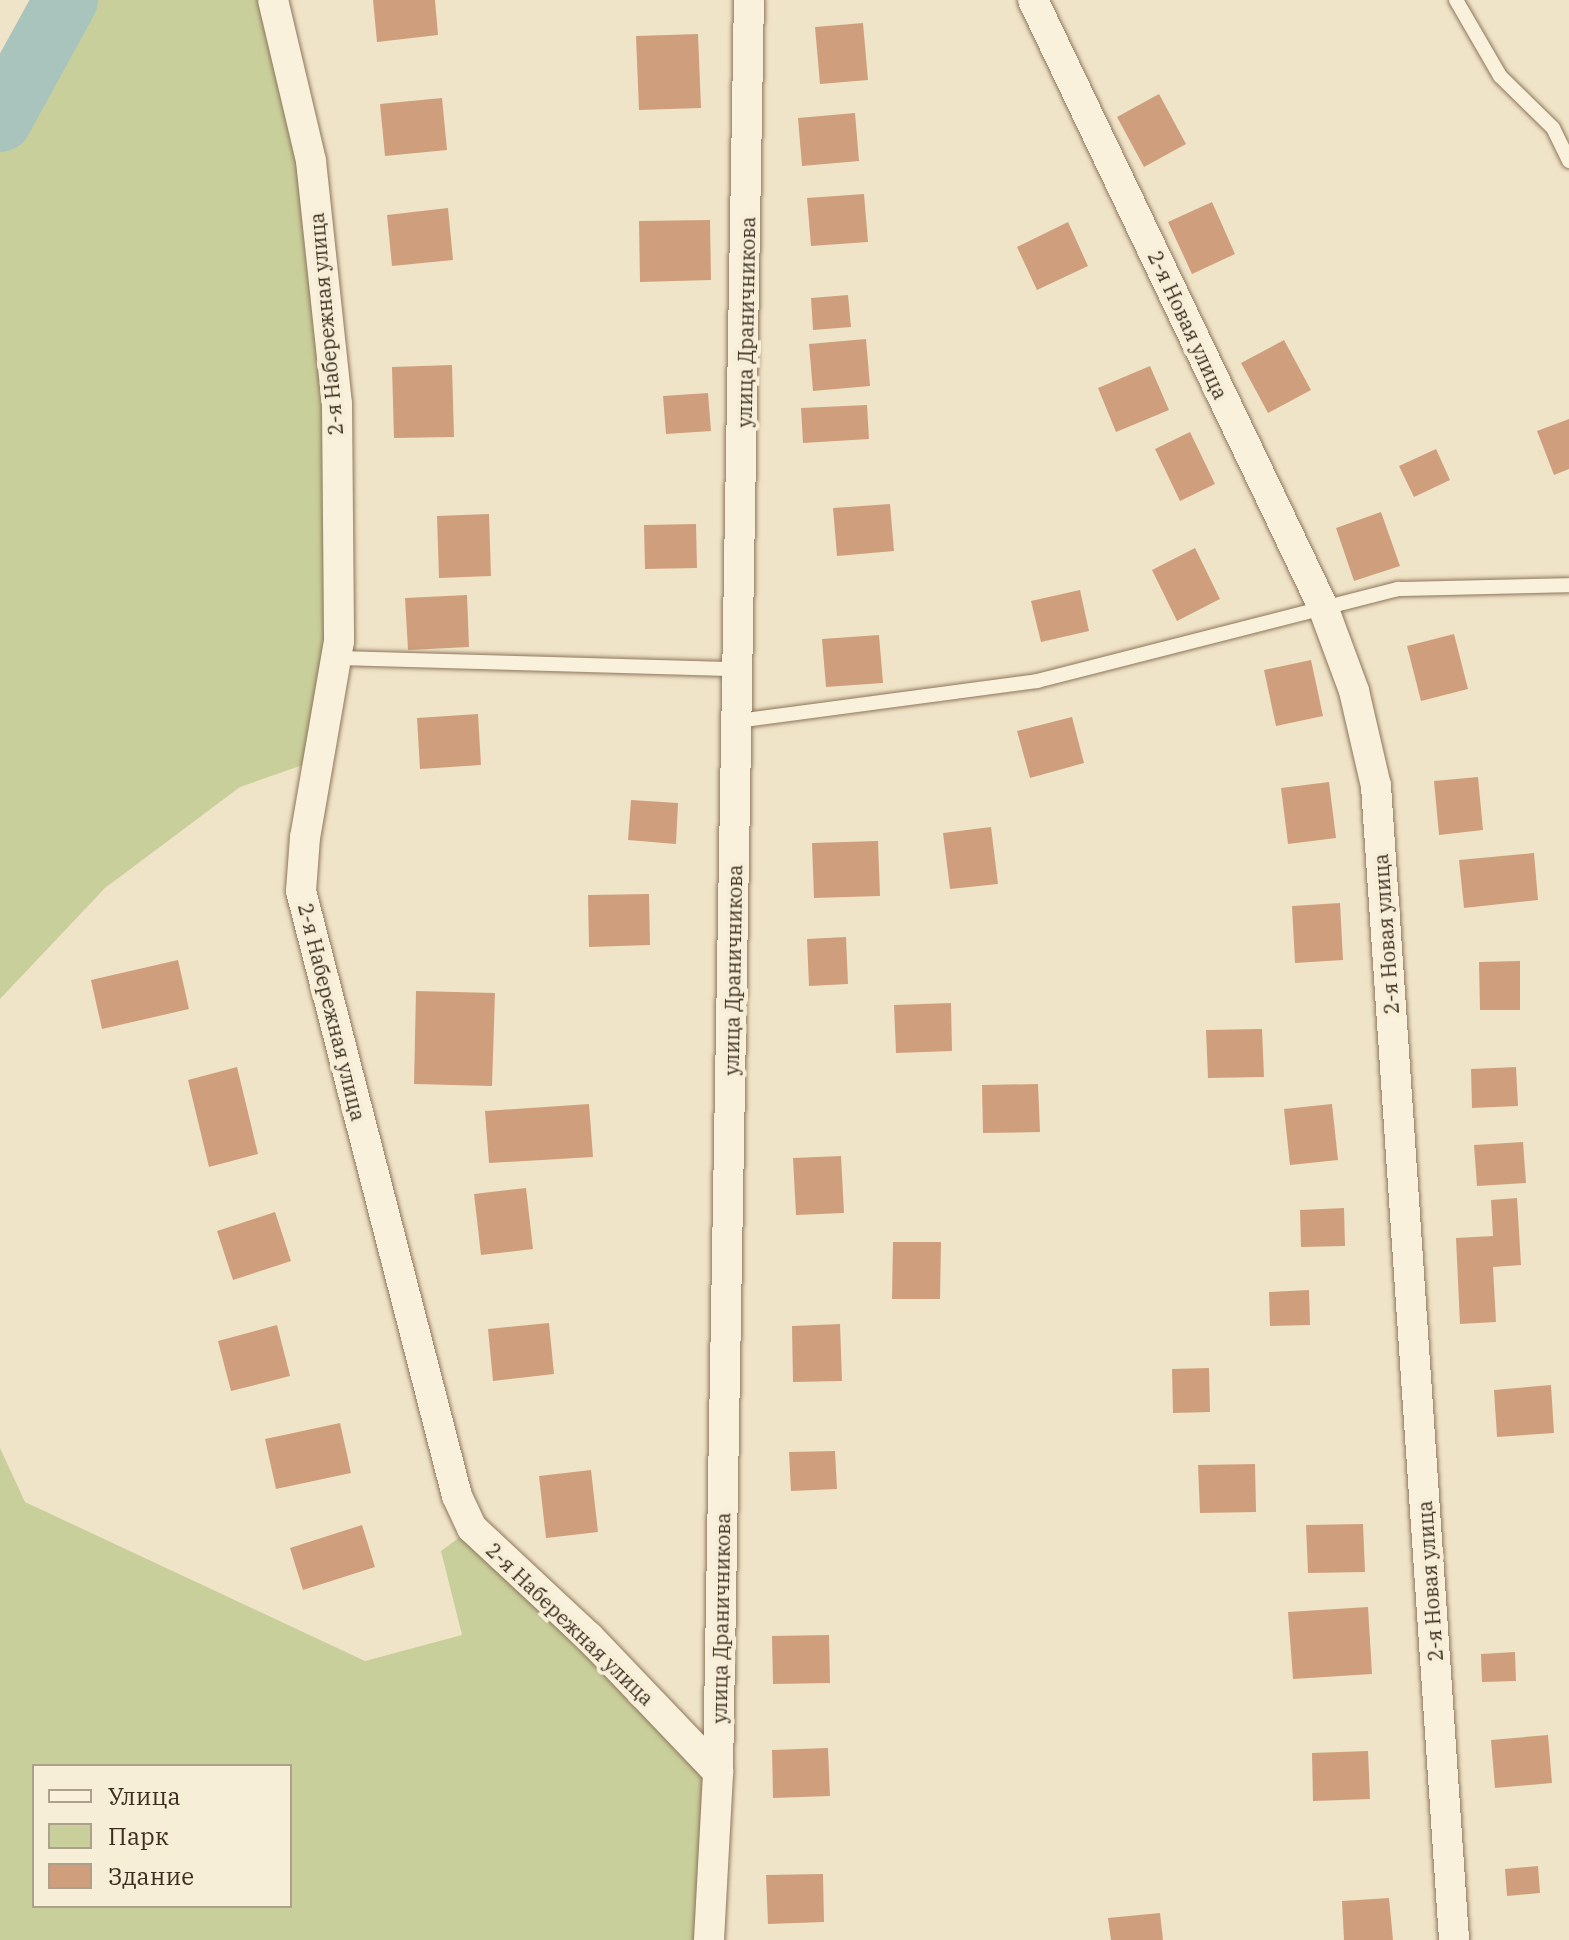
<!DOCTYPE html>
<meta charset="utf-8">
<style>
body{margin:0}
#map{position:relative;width:1569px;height:1940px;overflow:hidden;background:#f0e4c8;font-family:"IBM Plex Serif",serif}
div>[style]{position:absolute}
.green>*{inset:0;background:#c9cf9b}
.river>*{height:64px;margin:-32px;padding:0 32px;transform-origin:32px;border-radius:32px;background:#a9c4bc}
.building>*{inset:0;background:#cf9f7d}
.roads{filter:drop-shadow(0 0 2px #8d765c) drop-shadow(0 0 2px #8d765c)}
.lane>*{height:14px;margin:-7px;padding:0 7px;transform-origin:7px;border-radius:7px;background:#faf1dc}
.street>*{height:30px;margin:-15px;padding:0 15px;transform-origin:15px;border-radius:15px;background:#faf1dc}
span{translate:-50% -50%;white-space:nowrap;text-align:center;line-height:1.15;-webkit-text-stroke:8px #f7eed8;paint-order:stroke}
.street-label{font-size:20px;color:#3d2e20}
.legend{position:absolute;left:32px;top:1764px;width:260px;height:144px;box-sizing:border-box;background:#f7eed8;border:2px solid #ada18e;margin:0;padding:10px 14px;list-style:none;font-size:24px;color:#3d2e20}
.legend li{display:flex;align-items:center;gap:16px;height:40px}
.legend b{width:40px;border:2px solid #ada18e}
</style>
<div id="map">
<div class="green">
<i style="clip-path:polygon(66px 0,273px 0,337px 404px,320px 759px,240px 787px,105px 888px,0 999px,0 120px)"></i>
<i style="clip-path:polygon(evenodd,0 1448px,25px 1502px,365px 1661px,462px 1635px,441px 1551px,472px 1528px,718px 1772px,708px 1940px,0 1940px,0 1448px,34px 1766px,290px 1766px,290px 1906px,34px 1906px,34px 1766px)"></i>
</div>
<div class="river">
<i style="left:0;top:120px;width:137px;rotate:-61.2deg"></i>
</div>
<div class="building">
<i style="clip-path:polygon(373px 0,435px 0,438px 35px,377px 42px)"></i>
<i style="clip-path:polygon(863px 23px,868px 80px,820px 84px,815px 27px)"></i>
<i style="clip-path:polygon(698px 34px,701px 108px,639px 110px,636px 36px)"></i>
<i style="clip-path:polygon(1159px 94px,1186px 144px,1144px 167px,1117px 117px)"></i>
<i style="clip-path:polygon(442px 98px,447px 150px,385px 156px,380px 104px)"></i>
<i style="clip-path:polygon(855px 113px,859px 161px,802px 166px,798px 118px)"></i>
<i style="clip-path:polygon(864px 194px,868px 242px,811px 246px,807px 198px)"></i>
<i style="clip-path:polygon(1212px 202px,1235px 254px,1192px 274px,1168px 222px)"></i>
<i style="clip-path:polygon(448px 208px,453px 260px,392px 266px,387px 215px)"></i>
<i style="clip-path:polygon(710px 220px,711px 280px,640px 282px,639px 221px)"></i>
<i style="clip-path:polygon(1068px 222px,1088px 266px,1037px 290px,1017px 247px)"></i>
<i style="clip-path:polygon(848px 295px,851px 327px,813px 330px,811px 298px)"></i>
<i style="clip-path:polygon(866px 339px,870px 386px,813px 391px,809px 344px)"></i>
<i style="clip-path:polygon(1284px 340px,1311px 390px,1268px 413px,1241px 363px)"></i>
<i style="clip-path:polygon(452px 365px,454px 437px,394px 438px,392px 367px)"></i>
<i style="clip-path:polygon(1150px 366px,1169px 410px,1116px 432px,1098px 388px)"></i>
<i style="clip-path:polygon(708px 393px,711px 431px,666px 434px,663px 396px)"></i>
<i style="clip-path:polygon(867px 405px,869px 439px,803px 443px,801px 408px)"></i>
<i style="clip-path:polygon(1569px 419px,1569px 469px,1554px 475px,1537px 431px)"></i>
<i style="clip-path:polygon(1190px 432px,1215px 484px,1180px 501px,1155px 449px)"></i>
<i style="clip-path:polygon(1436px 449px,1450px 480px,1414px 497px,1399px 466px)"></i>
<i style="clip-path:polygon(890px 504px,894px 551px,837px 556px,833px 508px)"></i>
<i style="clip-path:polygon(1381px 512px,1400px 566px,1354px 581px,1336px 528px)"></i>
<i style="clip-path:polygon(489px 514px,491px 576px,439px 578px,437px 516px)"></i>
<i style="clip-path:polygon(696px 524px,697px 568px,645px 569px,644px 525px)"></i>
<i style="clip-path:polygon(1195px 548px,1220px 599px,1177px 621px,1152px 570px)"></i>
<i style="clip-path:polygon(1080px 590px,1089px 631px,1041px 642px,1031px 601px)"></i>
<i style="clip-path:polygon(467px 595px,469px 647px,408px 650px,405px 598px)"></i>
<i style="clip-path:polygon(1454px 634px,1468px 689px,1421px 701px,1407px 646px)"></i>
<i style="clip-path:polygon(879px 635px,883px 683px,826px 687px,822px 639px)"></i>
<i style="clip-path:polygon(1311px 660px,1323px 716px,1276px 726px,1264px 670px)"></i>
<i style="clip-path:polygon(478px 714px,481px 765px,420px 769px,417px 718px)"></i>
<i style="clip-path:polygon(1072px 717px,1084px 763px,1030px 778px,1017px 731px)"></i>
<i style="clip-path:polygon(1478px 777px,1483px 830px,1439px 835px,1434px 781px)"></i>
<i style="clip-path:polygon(1329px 782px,1336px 838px,1288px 844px,1281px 788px)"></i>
<i style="clip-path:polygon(631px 800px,678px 803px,676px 844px,628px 840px)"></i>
<i style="clip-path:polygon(991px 827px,998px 884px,950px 889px,943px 833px)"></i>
<i style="clip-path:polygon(878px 841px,880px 896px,814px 898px,812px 843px)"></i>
<i style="clip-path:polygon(1534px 853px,1538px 900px,1464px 908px,1459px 860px)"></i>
<i style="clip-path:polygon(649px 894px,650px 945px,589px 947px,588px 895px)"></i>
<i style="clip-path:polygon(1340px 903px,1343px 960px,1295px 963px,1292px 906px)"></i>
<i style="clip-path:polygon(846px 937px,848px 984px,809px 986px,807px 939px)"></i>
<i style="clip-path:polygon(178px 960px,189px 1009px,102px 1029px,91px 980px)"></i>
<i style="clip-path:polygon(1520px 961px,1520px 1010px,1480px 1010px,1479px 962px)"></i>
<i style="clip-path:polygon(416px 991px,495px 993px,492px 1086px,414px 1084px)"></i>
<i style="clip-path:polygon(951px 1003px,952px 1051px,896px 1053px,894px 1005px)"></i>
<i style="clip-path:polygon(1262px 1029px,1264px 1077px,1208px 1078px,1206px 1030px)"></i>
<i style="clip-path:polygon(237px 1067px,258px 1154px,209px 1167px,188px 1080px)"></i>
<i style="clip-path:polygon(1516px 1067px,1518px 1106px,1472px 1108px,1471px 1069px)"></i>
<i style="clip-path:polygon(1038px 1084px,1040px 1132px,983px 1133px,982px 1085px)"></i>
<i style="clip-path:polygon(589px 1104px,593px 1157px,489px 1163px,485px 1111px)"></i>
<i style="clip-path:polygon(1332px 1104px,1338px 1160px,1290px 1165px,1284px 1109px)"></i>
<i style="clip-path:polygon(1523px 1142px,1526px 1183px,1477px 1186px,1474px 1145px)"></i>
<i style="clip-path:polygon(841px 1156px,844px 1213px,796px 1215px,793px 1158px)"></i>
<i style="clip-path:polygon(526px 1188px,533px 1249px,481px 1255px,474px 1194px)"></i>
<i style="clip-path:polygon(1517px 1198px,1521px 1265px,1493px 1267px,1496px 1322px,1460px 1324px,1456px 1238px,1493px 1236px,1491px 1200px)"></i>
<i style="clip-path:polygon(1344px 1208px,1345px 1246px,1301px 1247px,1300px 1210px)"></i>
<i style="clip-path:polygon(275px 1212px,291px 1261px,233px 1280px,217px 1231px)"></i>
<i style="clip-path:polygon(893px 1242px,941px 1242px,940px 1299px,892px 1299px)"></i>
<i style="clip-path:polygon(1309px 1290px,1310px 1325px,1270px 1326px,1269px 1292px)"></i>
<i style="clip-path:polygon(549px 1323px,554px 1374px,493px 1381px,488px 1329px)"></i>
<i style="clip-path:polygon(840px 1324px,842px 1381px,793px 1382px,792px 1326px)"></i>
<i style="clip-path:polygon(277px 1325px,290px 1376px,231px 1391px,218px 1341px)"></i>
<i style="clip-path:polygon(1209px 1368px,1210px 1412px,1173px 1413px,1172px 1369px)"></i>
<i style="clip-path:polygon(1551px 1385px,1554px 1433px,1497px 1437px,1494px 1390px)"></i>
<i style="clip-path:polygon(340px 1423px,351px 1473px,276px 1489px,265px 1439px)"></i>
<i style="clip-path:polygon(835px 1451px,837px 1489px,791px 1491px,789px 1452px)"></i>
<i style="clip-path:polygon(1255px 1464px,1256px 1512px,1200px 1513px,1198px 1465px)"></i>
<i style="clip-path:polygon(591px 1470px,598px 1532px,546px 1538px,539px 1476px)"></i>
<i style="clip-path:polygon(1363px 1524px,1365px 1572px,1308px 1573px,1306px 1525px)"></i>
<i style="clip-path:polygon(362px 1525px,375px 1567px,303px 1590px,290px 1548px)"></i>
<i style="clip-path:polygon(1368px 1607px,1372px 1674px,1293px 1679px,1288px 1612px)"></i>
<i style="clip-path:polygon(829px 1635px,830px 1683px,773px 1684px,772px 1636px)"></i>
<i style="clip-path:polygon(1515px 1652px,1516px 1681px,1482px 1682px,1481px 1654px)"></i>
<i style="clip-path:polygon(1548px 1735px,1552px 1783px,1495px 1788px,1491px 1740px)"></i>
<i style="clip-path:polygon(828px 1748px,830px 1796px,773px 1798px,772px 1750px)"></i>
<i style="clip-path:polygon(1368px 1751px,1370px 1799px,1313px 1801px,1312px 1753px)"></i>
<i style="clip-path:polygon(1538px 1866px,1540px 1893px,1507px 1896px,1505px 1869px)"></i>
<i style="clip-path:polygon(823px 1874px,824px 1922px,768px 1924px,766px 1875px)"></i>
<i style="clip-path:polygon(1389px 1898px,1393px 1940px,1344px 1940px,1342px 1901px)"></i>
<i style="clip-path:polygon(1160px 1913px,1163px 1940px,1111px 1940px,1108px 1918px)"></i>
</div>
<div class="roads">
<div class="lane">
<i style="left:1456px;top:0;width:88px;rotate:59.9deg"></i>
<i style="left:1500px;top:76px;width:74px;rotate:44.5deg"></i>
<i style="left:1553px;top:128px;width:37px;rotate:64deg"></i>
<i style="left:337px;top:658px;width:402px;rotate:1.6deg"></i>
<i style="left:738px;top:721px;width:302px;rotate:-7.6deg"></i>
<i style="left:1037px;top:681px;width:373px;rotate:-14.3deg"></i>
<i style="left:1398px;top:589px;width:171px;rotate:-1.3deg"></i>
</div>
<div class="street">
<i style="left:273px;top:0;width:165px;rotate:76.7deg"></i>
<i style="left:311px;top:161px;width:244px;rotate:83.9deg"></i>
<i style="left:337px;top:404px;width:237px;rotate:89.5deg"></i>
<i style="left:339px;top:641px;width:199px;rotate:99.8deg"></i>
<i style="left:305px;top:837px;width:54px;rotate:94.2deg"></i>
<i style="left:301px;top:891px;width:625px;rotate:75.54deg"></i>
<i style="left:457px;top:1496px;width:35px;rotate:65deg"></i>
<i style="left:472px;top:1528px;width:160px;rotate:43deg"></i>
<i style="left:589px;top:1637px;width:187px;rotate:46.3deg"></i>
<i style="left:1033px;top:0;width:673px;rotate:64.46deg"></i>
<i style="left:1323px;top:607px;width:90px;rotate:69.7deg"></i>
<i style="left:1354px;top:691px;width:98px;rotate:77deg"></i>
<i style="left:1376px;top:786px;width:1157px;rotate:86.13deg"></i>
<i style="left:709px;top:1940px;width:168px;rotate:-86.9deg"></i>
<i style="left:718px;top:1772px;width:1772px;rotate:-89deg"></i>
</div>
</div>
<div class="street-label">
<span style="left:746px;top:322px;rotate:-89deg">улица Драничникова</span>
<span style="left:326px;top:324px;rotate:-95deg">2-я Набережная улица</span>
<span style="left:1188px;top:325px;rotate:65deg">2-я Новая улица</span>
<span style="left:1386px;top:934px;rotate:-94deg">2-я Новая улица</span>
<span style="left:733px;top:970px;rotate:-89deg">улица Драничникова</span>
<span style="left:332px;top:1012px;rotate:76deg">2-я Набережная улица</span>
<span style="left:1430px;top:1581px;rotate:-94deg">2-я Новая улица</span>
<span style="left:721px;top:1618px;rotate:-89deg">улица Драничникова</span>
<span style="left:570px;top:1624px;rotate:44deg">2-я Набережная улица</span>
</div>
<ul class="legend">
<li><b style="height:10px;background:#faf1dc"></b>Улица</li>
<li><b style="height:22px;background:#c9cf9b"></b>Парк</li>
<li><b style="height:22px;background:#cf9f7d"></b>Здание</li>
</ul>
</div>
